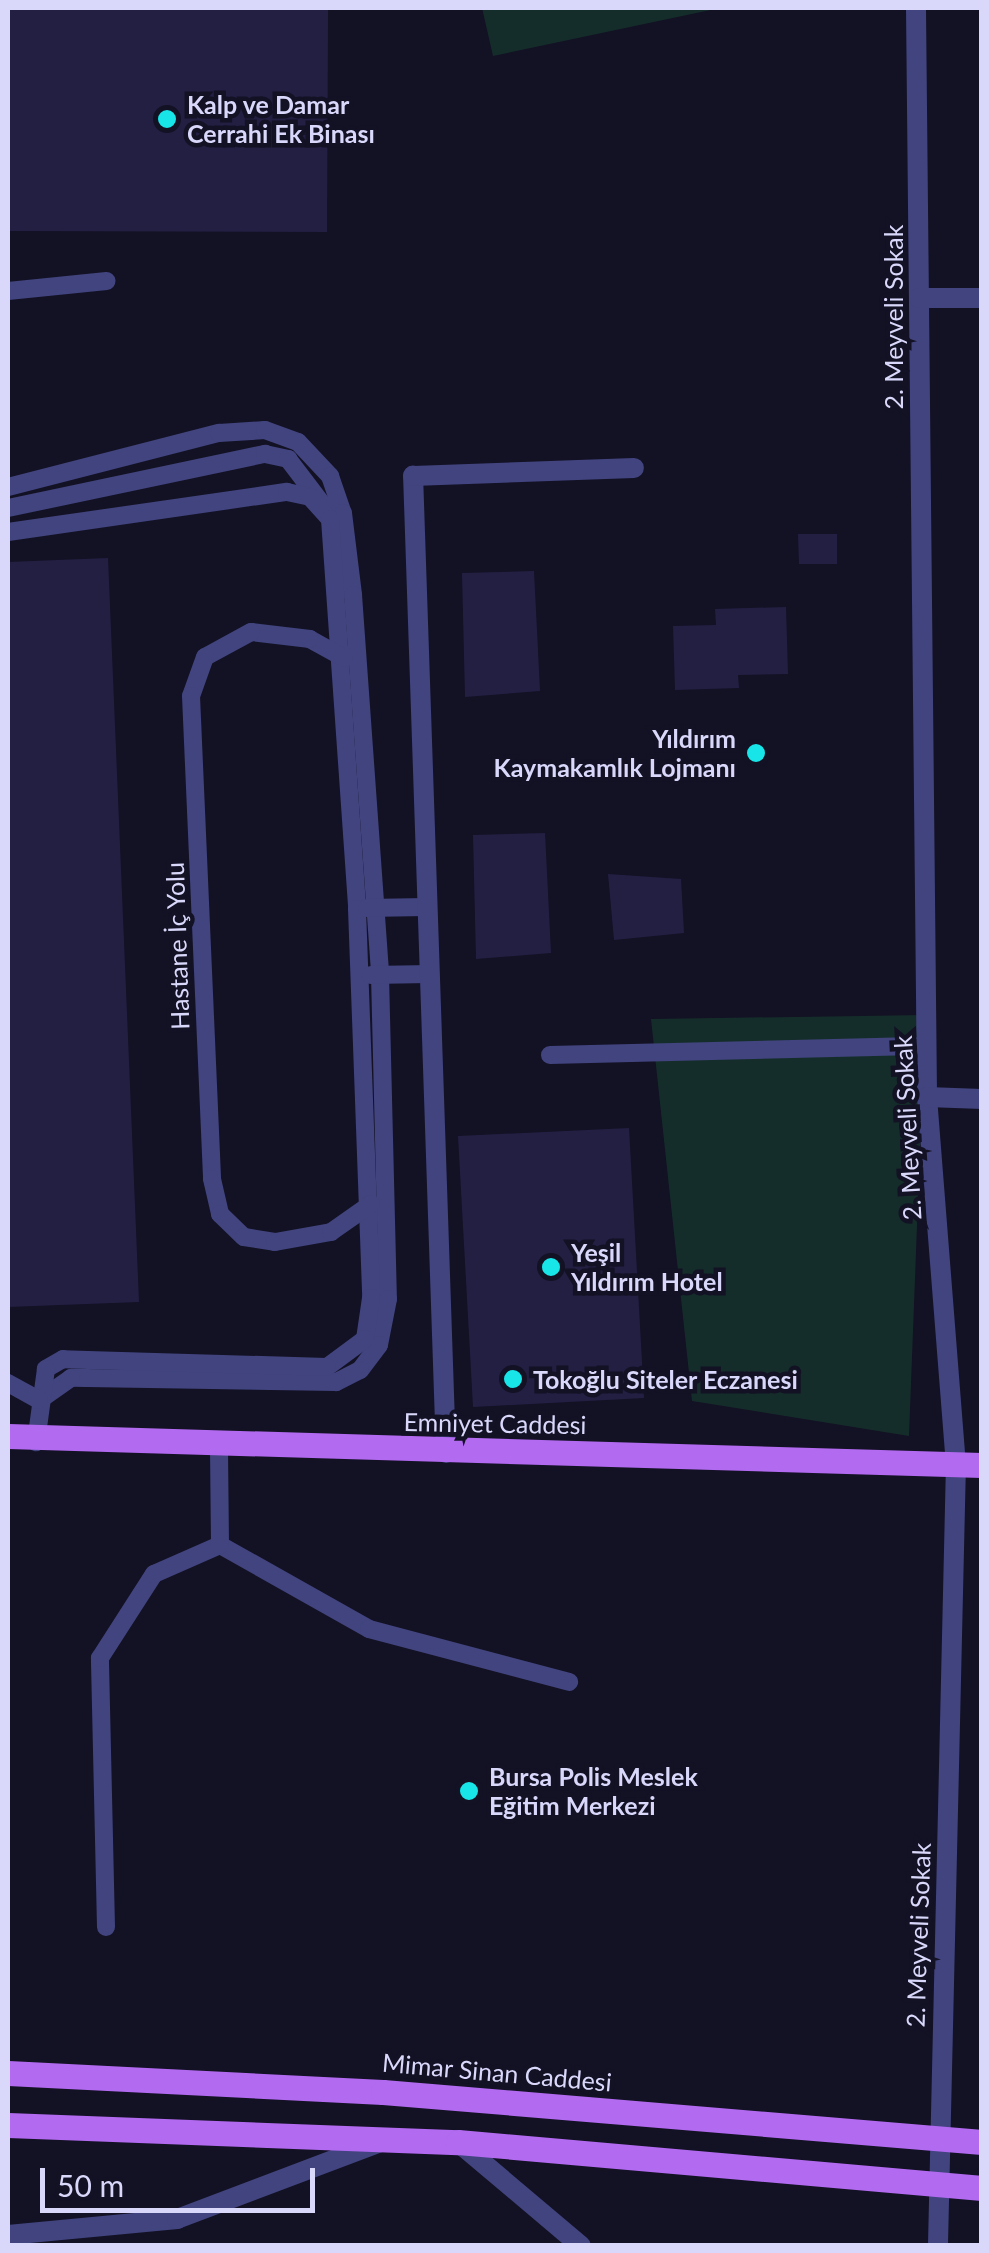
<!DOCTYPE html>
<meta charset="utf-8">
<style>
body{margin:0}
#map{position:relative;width:989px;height:2253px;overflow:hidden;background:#131124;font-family:Lato,sans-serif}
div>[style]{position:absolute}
.green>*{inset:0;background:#152d2a}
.building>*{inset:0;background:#231f43}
.lane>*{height:18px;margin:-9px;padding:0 9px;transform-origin:9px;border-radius:9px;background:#41447e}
.street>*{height:20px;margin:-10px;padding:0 10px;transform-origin:10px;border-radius:10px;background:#41447e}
.primary>*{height:25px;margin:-12.5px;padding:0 12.5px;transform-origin:12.5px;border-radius:12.5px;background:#b16af0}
.dots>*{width:28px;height:28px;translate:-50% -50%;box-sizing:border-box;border:5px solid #131124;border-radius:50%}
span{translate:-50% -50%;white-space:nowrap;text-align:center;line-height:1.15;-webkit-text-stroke:9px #131124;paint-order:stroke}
.poi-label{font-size:25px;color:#d9d8fb;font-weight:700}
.left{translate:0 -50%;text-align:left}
.right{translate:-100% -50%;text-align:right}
.street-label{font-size:25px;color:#d9d8fb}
.frame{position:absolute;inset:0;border:10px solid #d9d8fb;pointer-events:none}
.scale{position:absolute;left:40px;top:2168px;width:275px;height:45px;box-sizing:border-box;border:5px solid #d9d8fb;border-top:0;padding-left:12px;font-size:30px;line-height:35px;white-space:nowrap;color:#d9d8fb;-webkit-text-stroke:8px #131124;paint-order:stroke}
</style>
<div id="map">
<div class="green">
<i style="clip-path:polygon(482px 8px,720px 8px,493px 56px)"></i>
<i style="clip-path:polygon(925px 1015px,909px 1436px,692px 1401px,651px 1019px)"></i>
</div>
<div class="building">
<i style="clip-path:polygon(8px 8px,328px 8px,327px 232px,8px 231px)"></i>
<i style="clip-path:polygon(798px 534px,837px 534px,837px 564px,799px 564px)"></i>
<i style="clip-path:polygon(108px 558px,139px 1302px,8px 1307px,8px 562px)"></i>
<i style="clip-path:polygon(534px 571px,540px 691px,465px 697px,462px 573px)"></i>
<i style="clip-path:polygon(786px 607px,788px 674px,738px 675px,739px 688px,675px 690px,673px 626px,716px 625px,715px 609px)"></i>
<i style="clip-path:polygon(545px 833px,551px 953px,476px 959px,473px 835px)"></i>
<i style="clip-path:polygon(608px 874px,681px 879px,684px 933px,614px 940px)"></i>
<i style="clip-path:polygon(629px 1128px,644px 1398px,473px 1407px,458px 1136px)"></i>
</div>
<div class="lane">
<i style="left:8px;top:291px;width:99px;rotate:-5.8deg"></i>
<i style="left:8px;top:487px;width:218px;rotate:-14.4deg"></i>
<i style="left:219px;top:433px;width:46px;rotate:-3.7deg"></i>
<i style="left:265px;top:430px;width:35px;rotate:20deg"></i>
<i style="left:298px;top:442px;width:47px;rotate:46.7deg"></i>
<i style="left:330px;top:476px;width:39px;rotate:71deg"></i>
<i style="left:343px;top:513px;width:83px;rotate:83deg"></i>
<i style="left:353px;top:595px;width:381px;rotate:85.9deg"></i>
<i style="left:380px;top:975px;width:324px;rotate:88.6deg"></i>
<i style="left:388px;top:1299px;width:47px;rotate:101.1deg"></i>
<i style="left:379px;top:1345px;width:31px;rotate:127deg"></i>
<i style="left:360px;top:1370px;width:27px;rotate:153deg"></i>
<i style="left:336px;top:1382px;width:265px;rotate:-179.1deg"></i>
<i style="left:71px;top:1378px;width:39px;rotate:145deg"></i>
<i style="left:8px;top:508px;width:263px;rotate:-11.9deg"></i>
<i style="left:265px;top:454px;width:24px;rotate:12deg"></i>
<i style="left:288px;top:459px;width:58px;rotate:52.7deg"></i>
<i style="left:8px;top:532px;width:282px;rotate:-8.2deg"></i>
<i style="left:287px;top:492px;width:24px;rotate:12deg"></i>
<i style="left:310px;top:497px;width:30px;rotate:48deg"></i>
<i style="left:330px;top:519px;width:391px;rotate:86deg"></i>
<i style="left:357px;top:909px;width:389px;rotate:87.9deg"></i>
<i style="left:371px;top:1298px;width:41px;rotate:98.3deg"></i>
<i style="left:365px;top:1339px;width:47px;rotate:143.6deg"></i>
<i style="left:327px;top:1367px;width:264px;rotate:-178.3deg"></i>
<i style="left:63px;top:1359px;width:20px;rotate:150deg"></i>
<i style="left:46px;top:1369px;width:74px;rotate:97.8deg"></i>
<i style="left:344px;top:658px;width:39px;rotate:-151deg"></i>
<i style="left:310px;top:639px;width:59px;rotate:-173.2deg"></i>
<i style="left:251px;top:632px;width:52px;rotate:151.5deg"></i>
<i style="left:205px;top:657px;width:41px;rotate:109.7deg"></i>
<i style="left:191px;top:696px;width:483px;rotate:87.5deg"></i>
<i style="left:212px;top:1179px;width:36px;rotate:77deg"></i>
<i style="left:220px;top:1214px;width:33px;rotate:44deg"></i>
<i style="left:244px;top:1237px;width:31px;rotate:9deg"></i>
<i style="left:275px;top:1242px;width:57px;rotate:-10.1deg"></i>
<i style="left:331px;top:1232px;width:49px;rotate:-35deg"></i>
<i style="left:367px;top:908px;width:59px;rotate:-1deg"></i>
<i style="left:371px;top:975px;width:59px;rotate:-1deg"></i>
<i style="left:550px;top:1055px;width:376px;rotate:-1.4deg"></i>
<i style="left:8px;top:1383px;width:35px;rotate:29deg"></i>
<i style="left:220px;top:1545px;width:171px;rotate:29.4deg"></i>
<i style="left:369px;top:1629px;width:207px;rotate:14.8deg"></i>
<i style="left:106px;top:1927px;width:269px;rotate:-91.3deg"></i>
<i style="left:100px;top:1658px;width:100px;rotate:-57.3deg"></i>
<i style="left:154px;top:1574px;width:72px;rotate:-23.7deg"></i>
<i style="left:220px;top:1545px;width:98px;rotate:-90.6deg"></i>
</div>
<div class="street">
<i style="left:916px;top:8px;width:1089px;rotate:89.42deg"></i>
<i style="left:927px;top:1097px;width:367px;rotate:85.5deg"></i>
<i style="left:956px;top:1463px;width:783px;rotate:91.32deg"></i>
<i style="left:919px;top:298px;width:63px"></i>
<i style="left:927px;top:1097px;width:55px;rotate:2.1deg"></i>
<i style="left:446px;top:1453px;width:978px;rotate:-91.93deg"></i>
<i style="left:413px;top:476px;width:221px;rotate:-2.1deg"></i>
<i style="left:458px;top:2142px;width:161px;rotate:40.2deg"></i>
<i style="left:8px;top:2235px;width:170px;rotate:-5.4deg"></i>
<i style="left:177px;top:2219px;width:218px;rotate:-20.7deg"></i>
</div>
<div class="primary">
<i style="left:8px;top:1436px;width:974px;rotate:1.71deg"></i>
<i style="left:8px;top:2073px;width:375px;rotate:2.9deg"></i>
<i style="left:383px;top:2092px;width:601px;rotate:4.77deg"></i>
<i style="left:8px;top:2125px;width:450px;rotate:2.2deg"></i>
<i style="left:458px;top:2142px;width:526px;rotate:5.02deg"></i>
</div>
<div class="dots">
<i style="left:167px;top:119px;background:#18e5e7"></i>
<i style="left:756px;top:753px;background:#18e5e7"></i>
<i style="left:551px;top:1267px;background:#18e5e7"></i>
<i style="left:513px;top:1379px;background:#18e5e7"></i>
<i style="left:469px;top:1791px;background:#18e5e7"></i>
</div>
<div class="poi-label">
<span class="left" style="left:187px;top:119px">Kalp ve Damar<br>Cerrahi Ek Binası</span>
<span class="right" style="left:736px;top:753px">Yıldırım<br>Kaymakamlık Lojmanı</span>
<span class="left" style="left:571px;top:1267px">Yeşil<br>Yıldırım Hotel</span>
<span class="left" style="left:533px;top:1379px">Tokoğlu Siteler Eczanesi</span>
<span class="left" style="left:489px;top:1791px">Bursa Polis Meslek<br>Eğitim Merkezi</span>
</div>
<div class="street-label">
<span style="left:893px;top:317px;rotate:-90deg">2. Meyveli Sokak</span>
<span style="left:177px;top:946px;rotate:-92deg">Hastane İç Yolu</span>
<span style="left:907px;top:1128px;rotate:-93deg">2. Meyveli Sokak</span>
<span style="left:495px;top:1423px;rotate:1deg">Emniyet Caddesi</span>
<span style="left:918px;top:1935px;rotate:-88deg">2. Meyveli Sokak</span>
<span style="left:497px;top:2072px;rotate:5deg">Mimar Sinan Caddesi</span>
</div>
<div class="frame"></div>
<div class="scale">50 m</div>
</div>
